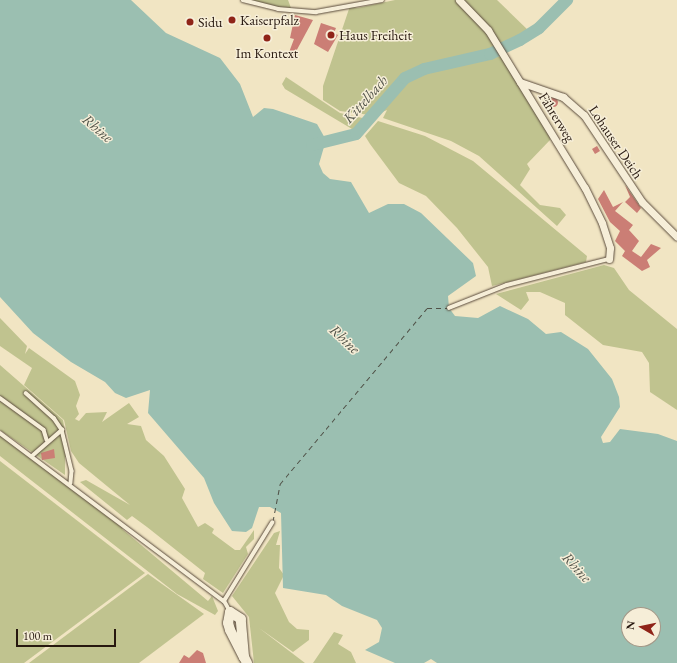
<!DOCTYPE html>
<meta charset="utf-8">
<style>
body{margin:0}
#map{position:relative;width:677px;height:663px;overflow:hidden;background:#f1e5c3;font-family:"EB Garamond",serif}
div>[style]{position:absolute}
.green>*{inset:0;background:#c0c38f}
.water>*{inset:0;background:#9bbfb1}
.river>*{height:12px;margin:-6px;padding:0 6px;transform-origin:6px;border-radius:6px;background:#9bbfb1}
.ferry>*{height:1px;margin-top:-0.5px;transform-origin:0;background:repeating-linear-gradient(90deg,#505248 0 5px,transparent 0 9px)}
.building>*{inset:0;background:#cb7e75}
.round{border-radius:50%}
.roads{filter:drop-shadow(0 0 1px #5a4b3c) drop-shadow(0 0 1px #5a4b3c)}
.lane>*{height:3.5px;margin:-1.75px;padding:0 1.75px;transform-origin:1.75px;border-radius:1.75px;background:#f6eed8}
.street>*{height:7px;margin:-3.5px;padding:0 3.5px;transform-origin:3.5px;border-radius:3.5px;background:#f6eed8}
.secondary>*{height:10px;margin:-5px;padding:0 5px;transform-origin:5px;border-radius:5px;background:#f6eed8}
.dots>*{width:11px;height:11px;translate:-50% -50%;box-sizing:border-box;border:2px solid #f6eed8;border-radius:50%}
span{translate:-50% -50%;white-space:nowrap;text-align:center;line-height:1.15;-webkit-text-stroke:3px #f6eed8;paint-order:stroke}
.poi-label{font-size:14px;color:#27180f}
.left{translate:0 -50%;text-align:left}
.street-label{font-size:14px;color:#27180f}
.water-label{font-size:15px;color:#505248;font-style:italic}
.north{position:absolute;left:621px;top:607px;width:40px;height:40px;box-sizing:border-box;background:#f6eed8;border:1px solid #a39888;border-radius:50%;rotate:279deg;font-size:11px;font-weight:700;line-height:16px;text-align:center;color:#27180f}
.north::after{content:'';display:block;margin:auto;width:14px;height:18px;background:#8f2418;clip-path:polygon(50% 0,100% 100%,50% 72%,0 100%)}
.scale{position:absolute;left:16px;top:629px;width:100px;height:18px;box-sizing:border-box;border:2px solid #27180f;border-top:0;padding-left:5px;font-size:12px;line-height:14px;white-space:nowrap;color:#27180f;-webkit-text-stroke:3px #f6eed8;paint-order:stroke}
</style>
<div id="map">
<div class="green">
<i style="clip-path:polygon(248px 0,288px 0,291px 8px,279px 8px)"></i>
<i style="clip-path:polygon(395px 0,456px 0,478px 20px,498px 49px,425px 67px,405px 75px,370px 115px,340px 111px,323px 100px,323px 86px,350px 6px,357px 8px)"></i>
<i style="clip-path:polygon(461px 0,497px 0,530px 32px,502px 45px)"></i>
<i style="clip-path:polygon(501px 56px,550px 135px,550px 140px,527px 164px,530px 169px,520px 185px,540px 205px,560px 208px,566px 215px,557px 226px,479px 156px,451px 141px,383px 118px,387px 110px,375px 115px,400px 85px,416px 74px)"></i>
<i style="clip-path:polygon(286px 77px,340px 113px,367px 119px,357px 132px,285px 89px,282px 84px)"></i>
<i style="clip-path:polygon(378px 121px,425px 136px,473px 161px,587px 256px,586px 262px,492px 286px,488px 267px,457px 228px,426px 196px,399px 183px,370px 144px,365px 136px)"></i>
<i style="clip-path:polygon(604px 265px,614px 268px,629px 290px,677px 329px,677px 410px,650px 392px,649px 363px,642px 352px,603px 345px,565px 315px,565px 303px,540px 292px,526px 292px,529px 300px,521px 310px,496px 294px)"></i>
<i style="clip-path:polygon(0 318px,27px 346px,25px 354px,29px 348px,75px 381px,80px 395px,76px 406px,79px 414px,75px 419px,79px 421px,86px 413px,107px 412px,102px 422px,129px 403px,139px 417px,127px 424px,141px 426px,146px 440px,164px 456px,185px 489px,182px 498px,198px 527px,205px 523px,214px 529px,212px 533px,235px 550px,240px 550px,254px 530px,254px 539px,246px 547px,248px 554px,223px 593px,203px 579px,205px 573px,147px 527px,132px 516px,127px 520px,80px 482px,86px 480px,130px 505px,79px 463px,71px 451px,64px 420px,24px 385px,32px 368px,0 346px)"></i>
<i style="clip-path:polygon(0 365px,63px 420px,69px 457px,65px 457px,65px 475px,0 430px)"></i>
<i style="clip-path:polygon(0 435px,124px 526px,122px 529px,208px 601px,212px 596px,218px 611px,215px 615px,177px 594px,0 456px)"></i>
<i style="clip-path:polygon(0 461px,145px 573px,24px 663px,0 663px)"></i>
<i style="clip-path:polygon(280px 531px,276px 545px,280px 545px,279px 568px,284px 575px,275px 593px,289px 622px,297px 629px,309px 630px,309px 640px,293px 652px,259px 628px,305px 663px,254px 663px,249px 617px,232px 596px,274px 533px)"></i>
<i style="clip-path:polygon(148px 574px,204px 614px,139px 663px,29px 663px)"></i>
<i style="clip-path:polygon(334px 632px,343px 635px,338px 644px,351px 652px,356px 663px,313px 663px)"></i>
</div>
<div class="water">
<i style="clip-path:polygon(evenodd,0 0,131px 0,166px 33px,220px 58px,240px 84px,253px 117px,264px 108px,273px 109px,317px 124px,326px 140px,319px 164px,323px 173px,330px 179px,351px 182px,369px 213px,388px 204px,404px 204px,421px 213px,473px 263px,476px 276px,448px 296px,449px 308px,455px 316px,478px 318px,500px 306px,528px 319px,546px 334px,561px 332px,588px 349px,612px 379px,619px 397px,620px 407px,601px 437px,603px 443px,610px 442px,620px 429px,658px 434px,677px 441px,677px 663px,437px 663px,431px 659px,424px 663px,395px 663px,365px 650px,379px 642px,382px 628px,377px 620px,342px 606px,326px 595px,283px 588px,281px 513px,270px 507px,259px 507px,252px 528px,246px 532px,232px 531px,214px 503px,204px 478px,148px 413px,150px 390px,126px 398px,115px 393px,105px 382px,71px 362px,33px 333px,0 297px,0 0,629px 615px,653px 615px,653px 639px,629px 639px,629px 615px)"></i>
</div>
<div class="river">
<i style="left:312px;top:145px;width:45px;rotate:-14deg"></i>
<i style="left:356px;top:134px;width:74px;rotate:-48.8deg"></i>
<i style="left:405px;top:78px;width:21px;rotate:-25deg"></i>
<i style="left:424px;top:69px;width:68px;rotate:-12.8deg"></i>
<i style="left:490px;top:54px;width:33px;rotate:-25deg"></i>
<i style="left:520px;top:40px;width:22px;rotate:-32deg"></i>
<i style="left:539px;top:28px;width:40px;rotate:-45deg"></i>
</div>
<div class="ferry">
<i style="left:273px;top:521px;width:38px;rotate:-79deg"></i>
<i style="left:280px;top:484px;width:229px;rotate:-50.1deg"></i>
<i style="left:427px;top:308px;width:21px"></i>
</div>
<div class="building">
<i style="clip-path:polygon(295px 15px,313px 20px,293px 57px,288px 55px,294px 39px,290px 38px)"></i>
<i style="clip-path:polygon(321px 23px,336px 28px,334px 33px,338px 35px,328px 52px,314px 44px)"></i>
<i class="round" style="left:548.5px;top:97.5px;width:9px;height:9px"></i>
<i style="clip-path:polygon(597px 146px,600px 151px,595px 154px,592px 149px)"></i>
<i style="clip-path:polygon(625px 185px,641px 208px,637px 213px,625px 202px,630px 197px)"></i>
<i style="clip-path:polygon(604px 190px,613px 207px,623px 202px,615px 211px,633px 225px,629px 230px,639px 241px,632px 251px,641px 257px,651px 244px,661px 248px,647px 260px,650px 267px,642px 271px,622px 256px,625px 251px,615px 241px,620px 231px,610px 222px,598px 199px)"></i>
<i style="clip-path:polygon(54px 449px,55px 458px,42px 460px,41px 453px)"></i>
<i style="clip-path:polygon(197px 650px,203px 653px,206px 663px,179px 663px,184px 655px,189px 658px)"></i>
</div>
<div class="roads">
<div class="lane">
<i style="left:243px;top:0;width:36px;rotate:14deg"></i>
<i style="left:278px;top:9px;width:38px;rotate:5deg"></i>
<i style="left:316px;top:12px;width:67px;rotate:-10.3deg"></i>
<i style="left:449px;top:308px;width:62px;rotate:-21.6deg"></i>
<i style="left:507px;top:285px;width:105px;rotate:-14.3deg"></i>
<i style="left:26px;top:393px;width:38px;rotate:42deg"></i>
<i style="left:54px;top:418px;width:14px;rotate:56deg"></i>
<i style="left:0;top:398px;width:54px;rotate:36deg"></i>
<i style="left:44px;top:430px;width:10px;rotate:73deg"></i>
<i style="left:0;top:433px;width:280px;rotate:36.9deg"></i>
<i style="left:32px;top:456px;width:40px;rotate:-41deg"></i>
<i style="left:62px;top:430px;width:42px;rotate:76.3deg"></i>
<i style="left:72px;top:471px;width:12px;rotate:95deg"></i>
<i style="left:230px;top:612px;width:13px;rotate:-119deg"></i>
<i style="left:224px;top:601px;width:92px;rotate:-58.4deg"></i>
</div>
<div class="street">
<i style="left:459px;top:0;width:42px;rotate:46deg"></i>
<i style="left:488px;top:30px;width:185px;rotate:58.5deg"></i>
<i style="left:585px;top:188px;width:39px;rotate:64deg"></i>
<i style="left:602px;top:223px;width:26px;rotate:72deg"></i>
<i style="left:610px;top:248px;width:11px;rotate:95deg"></i>
<i style="left:520px;top:82px;width:46px;rotate:19.2deg"></i>
<i style="left:563px;top:97px;width:28px;rotate:41deg"></i>
<i style="left:584px;top:115px;width:105px;rotate:56.3deg"></i>
<i style="left:642px;top:202px;width:49px;rotate:45deg"></i>
</div>
<div class="secondary">
<i style="left:244px;top:657px;width:38px;rotate:-95deg"></i>
<i style="left:241px;top:619px;width:13px;rotate:-148deg"></i>
<i style="left:230px;top:612px;width:11px;rotate:100deg"></i>
<i style="left:228px;top:623px;width:7px;rotate:74deg"></i>
<i style="left:230px;top:630px;width:30px;rotate:63deg"></i>
<i style="left:244px;top:657px;width:7px;rotate:63deg"></i>
</div>
</div>
<div class="dots">
<i style="left:232px;top:20px;background:#8f2418"></i>
<i style="left:190px;top:22px;background:#8f2418"></i>
<i style="left:331px;top:35px;background:#8f2418"></i>
<i style="left:267px;top:38px;background:#8f2418"></i>
</div>
<div class="poi-label">
<span class="left" style="left:240px;top:20px">Kaiserpfalz</span>
<span class="left" style="left:198px;top:22px">Sidu</span>
<span class="left" style="left:339px;top:35px">Haus Freiheit</span>
<span style="left:267px;top:53px">Im Kontext</span>
</div>
<div class="street-label">
<span style="left:557px;top:117px;rotate:58deg">Fährerweg</span>
<span style="left:616px;top:142px;rotate:56deg">Lohauser Deich</span>
</div>
<div class="water-label">
<span style="left:365px;top:99px;rotate:-48deg">Kittelbach</span>
<span style="left:98px;top:128px;rotate:41deg">Rhine</span>
<span style="left:345px;top:339px;rotate:43deg">Rhine</span>
<span style="left:577px;top:567px;rotate:47deg">Rhine</span>
</div>
<div class="north">N</div>
<div class="scale">100 m</div>
</div>
